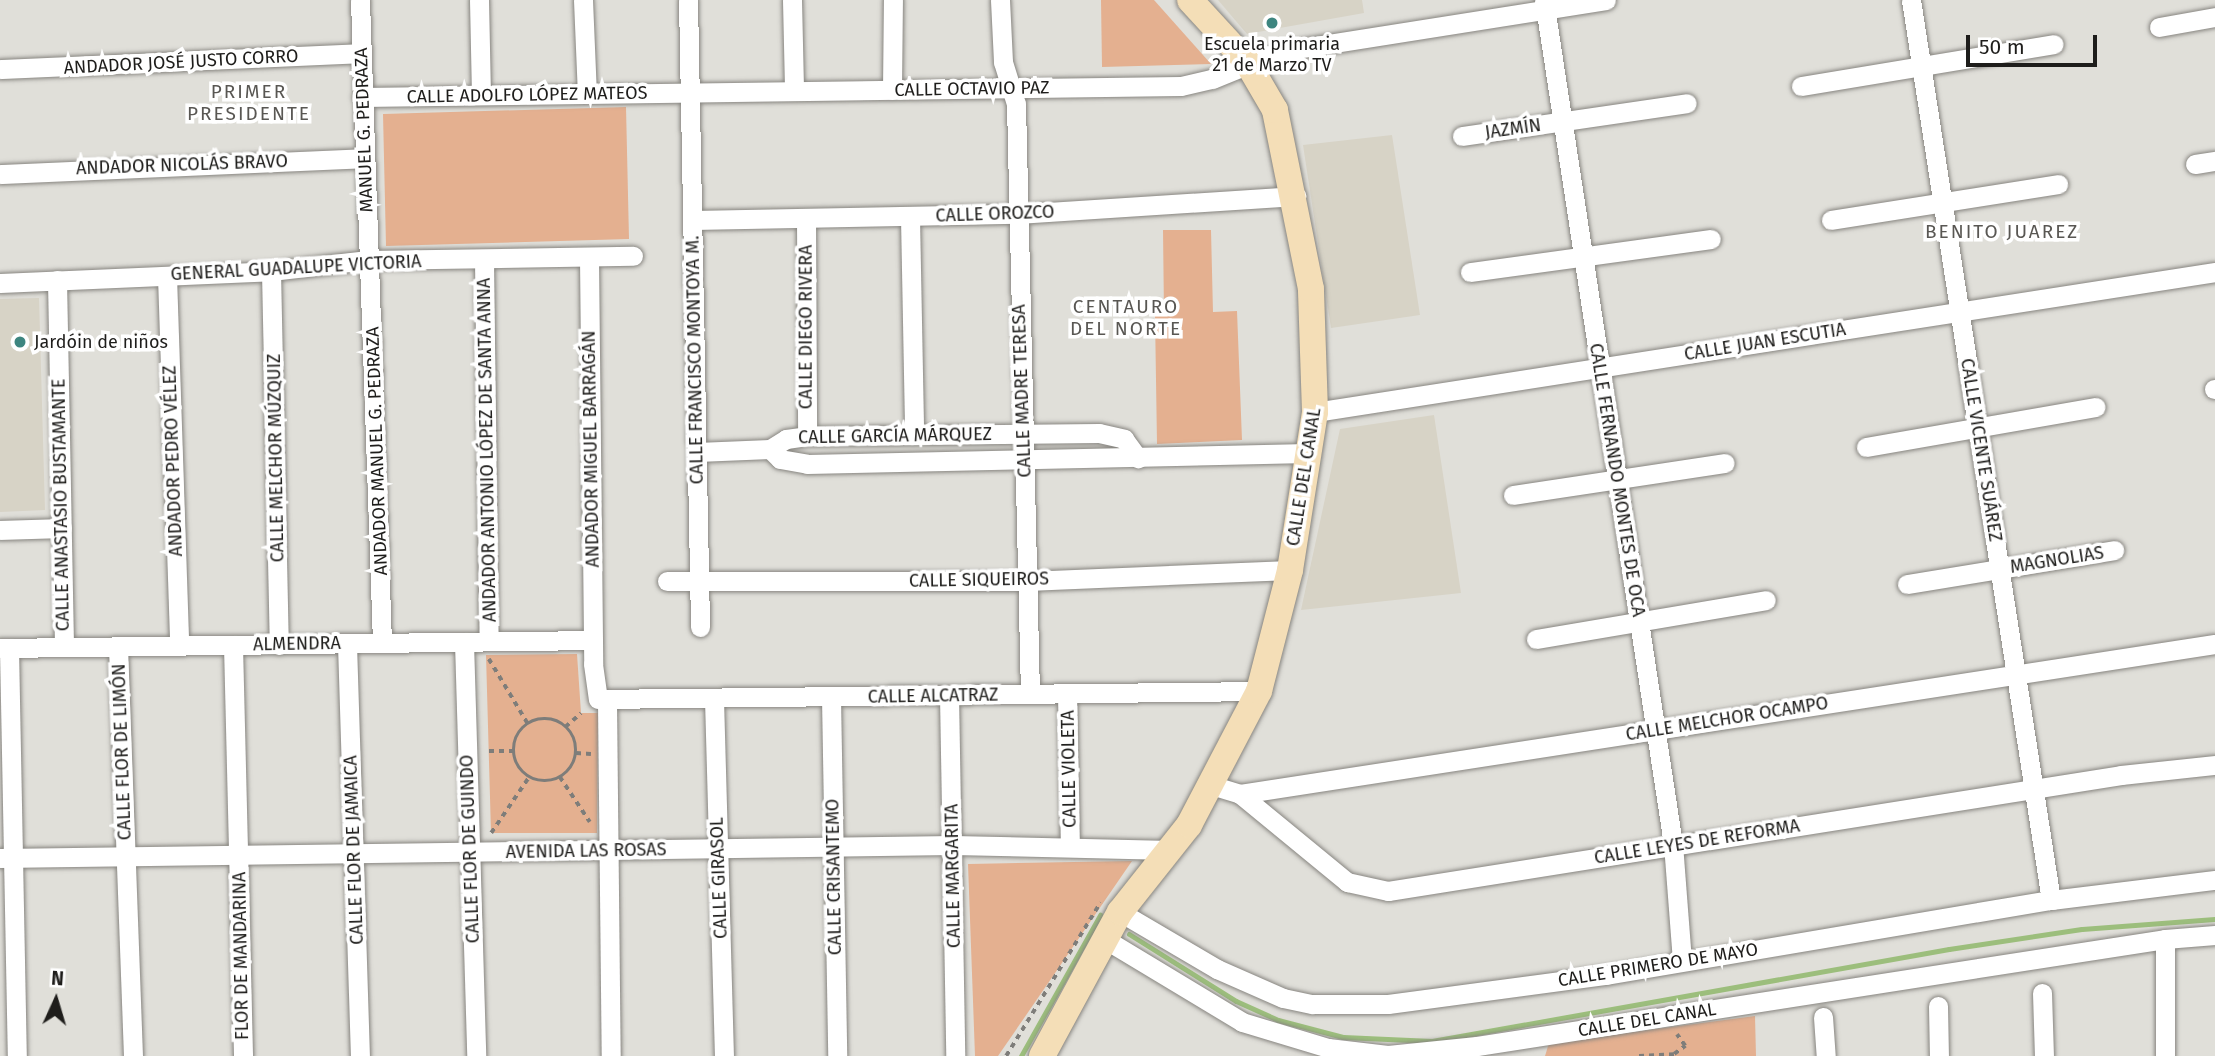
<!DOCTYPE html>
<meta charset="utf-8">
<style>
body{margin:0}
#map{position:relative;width:2215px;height:1056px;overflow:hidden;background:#e0dfd9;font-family:"Fira Sans",sans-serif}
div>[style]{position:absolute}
.built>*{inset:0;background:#d7d3c6}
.green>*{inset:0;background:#e4b090}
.stream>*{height:5px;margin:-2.5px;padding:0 2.5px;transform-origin:2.5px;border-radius:2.5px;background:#9cbe7c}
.path>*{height:3.5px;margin-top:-1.75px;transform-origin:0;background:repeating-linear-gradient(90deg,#7e7d7a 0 5px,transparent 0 10px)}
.path>.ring{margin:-1.75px;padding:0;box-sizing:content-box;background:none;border:3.5px solid #7e7d7a;border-radius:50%}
.roads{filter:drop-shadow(0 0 2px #878580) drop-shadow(0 0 2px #878580)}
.street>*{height:19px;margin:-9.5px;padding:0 9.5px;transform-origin:9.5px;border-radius:9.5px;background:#fff}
.secondary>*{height:26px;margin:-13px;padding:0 13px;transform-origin:13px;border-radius:13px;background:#f4deb7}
.dots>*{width:19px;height:19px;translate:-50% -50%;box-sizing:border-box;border:4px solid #fff;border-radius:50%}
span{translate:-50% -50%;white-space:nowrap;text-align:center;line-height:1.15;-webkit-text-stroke:7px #fff;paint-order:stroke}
.poi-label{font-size:18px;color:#1e1d1b}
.left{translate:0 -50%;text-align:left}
.street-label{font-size:18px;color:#1e1d1b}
.neighbourhood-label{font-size:19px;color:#595753;letter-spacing:2px}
.north{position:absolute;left:21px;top:965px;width:70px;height:70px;-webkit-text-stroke:5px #fff;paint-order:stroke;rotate:4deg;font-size:19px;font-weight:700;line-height:28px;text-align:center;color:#1e1d1b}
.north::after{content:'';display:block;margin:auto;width:24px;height:32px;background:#1e1d1b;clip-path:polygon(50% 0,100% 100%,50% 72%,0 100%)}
.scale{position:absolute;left:1966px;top:35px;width:131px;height:32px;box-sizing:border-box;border:4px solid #1e1d1b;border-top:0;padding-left:9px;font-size:21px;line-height:24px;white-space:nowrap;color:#1e1d1b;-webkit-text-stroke:5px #fff;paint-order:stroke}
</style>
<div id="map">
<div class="built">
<i style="clip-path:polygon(1218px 0,1362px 0,1364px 13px,1247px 34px)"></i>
<i style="clip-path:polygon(1392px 135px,1420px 315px,1331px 328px,1303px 145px)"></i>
<i style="clip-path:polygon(39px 298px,45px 510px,0 512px,0 299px)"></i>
<i style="clip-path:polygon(1434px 415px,1461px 593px,1301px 610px,1340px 429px)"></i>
</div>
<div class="green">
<i style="clip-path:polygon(1101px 0,1154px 0,1211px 64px,1102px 67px)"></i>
<i style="clip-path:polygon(626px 107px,629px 239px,386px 246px,383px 114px)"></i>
<i style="clip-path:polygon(1163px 230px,1211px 230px,1213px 312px,1237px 311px,1242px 440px,1157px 444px,1155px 316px,1164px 315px)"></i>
<i style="clip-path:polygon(577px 654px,581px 713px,598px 713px,597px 833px,491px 833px,486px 655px)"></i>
<i style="clip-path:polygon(1132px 861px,998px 1056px,975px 1056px,968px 864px)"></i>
<i style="clip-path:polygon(1755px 1016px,1756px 1056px,1545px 1056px,1549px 1043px)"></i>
</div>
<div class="stream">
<i style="left:1129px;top:934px;width:126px;rotate:32.1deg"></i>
<i style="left:1236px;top:1001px;width:46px;rotate:24.3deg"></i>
<i style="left:1278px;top:1020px;width:67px;rotate:14.7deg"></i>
<i style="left:1343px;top:1037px;width:89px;rotate:2.6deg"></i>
<i style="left:1432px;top:1041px;width:525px;rotate:-10.09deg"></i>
<i style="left:1949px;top:949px;width:134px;rotate:-8.6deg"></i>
<i style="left:2082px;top:929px;width:133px;rotate:-4.3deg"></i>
<i style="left:1021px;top:1056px;width:162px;rotate:-60.7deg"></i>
</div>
<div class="path">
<i style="left:489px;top:659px;width:76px;rotate:59deg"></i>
<i class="ring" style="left:514px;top:719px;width:58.5px;height:58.5px"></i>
<i style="left:565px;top:727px;width:21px;rotate:-41deg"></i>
<i style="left:489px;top:751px;width:25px"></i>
<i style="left:576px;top:753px;width:15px;rotate:4deg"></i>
<i style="left:560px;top:777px;width:54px;rotate:56.3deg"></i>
<i style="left:491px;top:833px;width:68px;rotate:-55.8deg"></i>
<i style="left:1006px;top:1056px;width:180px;rotate:-58.4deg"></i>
<i style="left:1639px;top:1056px;width:35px;rotate:-3deg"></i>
<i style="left:1674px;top:1054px;width:14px;rotate:-36deg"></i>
<i style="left:1685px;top:1046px;width:14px;rotate:-126deg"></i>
</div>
<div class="roads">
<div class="street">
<i style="left:360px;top:0;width:643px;rotate:88.04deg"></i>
<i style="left:479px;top:0;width:95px;rotate:88.8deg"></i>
<i style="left:583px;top:0;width:94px;rotate:87.6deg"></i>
<i style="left:688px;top:0;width:627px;rotate:88.9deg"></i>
<i style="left:792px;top:0;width:91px;rotate:88.7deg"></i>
<i style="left:1000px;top:0;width:62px;rotate:87.2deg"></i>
<i style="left:1003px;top:62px;width:44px;rotate:72.8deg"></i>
<i style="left:1016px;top:104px;width:590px;rotate:88.64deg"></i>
<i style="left:1544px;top:0;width:854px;rotate:81.31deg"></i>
<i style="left:1673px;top:844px;width:117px;rotate:85.6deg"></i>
<i style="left:1911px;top:0;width:911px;rotate:81.16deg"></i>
<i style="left:2159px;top:27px;width:57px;rotate:-10.1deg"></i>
<i style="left:0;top:69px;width:361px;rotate:-2.5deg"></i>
<i style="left:1801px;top:86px;width:256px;rotate:-9.4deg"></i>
<i style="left:892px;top:90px;width:90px;rotate:-89.4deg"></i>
<i style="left:362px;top:97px;width:819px;rotate:-0.77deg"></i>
<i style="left:1181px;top:86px;width:32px;rotate:-13deg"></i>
<i style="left:1212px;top:79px;width:71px;rotate:-22.2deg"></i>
<i style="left:1278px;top:52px;width:332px;rotate:-9deg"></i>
<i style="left:1462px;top:136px;width:227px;rotate:-8.3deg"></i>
<i style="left:2195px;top:164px;width:20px;rotate:-9deg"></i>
<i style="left:0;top:174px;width:365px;rotate:-2.5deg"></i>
<i style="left:910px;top:217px;width:218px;rotate:88.9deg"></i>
<i style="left:806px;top:218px;width:218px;rotate:89.7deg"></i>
<i style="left:693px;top:220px;width:324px;rotate:-1.1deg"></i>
<i style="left:1017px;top:214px;width:280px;rotate:-3.7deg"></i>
<i style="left:1831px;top:220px;width:230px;rotate:-9deg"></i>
<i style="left:589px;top:258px;width:406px;rotate:89.4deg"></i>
<i style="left:593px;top:664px;width:35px;rotate:82deg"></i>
<i style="left:598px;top:699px;width:661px;rotate:-0.69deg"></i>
<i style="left:484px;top:259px;width:382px;rotate:89.3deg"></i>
<i style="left:271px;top:271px;width:374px;rotate:88.8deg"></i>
<i style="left:1470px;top:272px;width:243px;rotate:-7.8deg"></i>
<i style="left:167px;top:276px;width:370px;rotate:88.1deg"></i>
<i style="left:57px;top:280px;width:367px;rotate:88.9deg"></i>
<i style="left:0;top:283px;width:271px;rotate:-2.5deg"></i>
<i style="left:271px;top:271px;width:98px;rotate:-6.5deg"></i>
<i style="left:368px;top:260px;width:265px;rotate:-0.9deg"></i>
<i style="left:2214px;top:389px;width:1px"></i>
<i style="left:1315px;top:412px;width:911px;rotate:-8.84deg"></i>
<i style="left:1866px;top:447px;width:233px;rotate:-9.9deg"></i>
<i style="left:770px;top:449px;width:14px;rotate:45deg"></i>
<i style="left:780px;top:459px;width:27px;rotate:10deg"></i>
<i style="left:807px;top:464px;width:501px;rotate:-1.26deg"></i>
<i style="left:697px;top:452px;width:73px;rotate:-2.4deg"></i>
<i style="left:770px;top:449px;width:19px;rotate:-32deg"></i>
<i style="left:786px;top:439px;width:21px;rotate:-8deg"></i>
<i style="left:807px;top:436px;width:292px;rotate:-0.6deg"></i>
<i style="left:1099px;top:433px;width:26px;rotate:13deg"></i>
<i style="left:1124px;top:439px;width:24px;rotate:54deg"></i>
<i style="left:1513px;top:495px;width:214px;rotate:-8.6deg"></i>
<i style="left:0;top:530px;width:62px;rotate:-1.8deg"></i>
<i style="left:667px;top:581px;width:360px"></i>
<i style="left:1027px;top:581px;width:263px;rotate:-2.4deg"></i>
<i style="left:1907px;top:584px;width:210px;rotate:-9.3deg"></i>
<i style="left:1536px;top:639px;width:233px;rotate:-9.6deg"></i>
<i style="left:464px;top:642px;width:414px;rotate:88.3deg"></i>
<i style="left:347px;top:644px;width:412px;rotate:88.2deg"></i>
<i style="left:233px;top:645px;width:411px;rotate:88.6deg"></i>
<i style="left:118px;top:647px;width:409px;rotate:87.9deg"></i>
<i style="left:0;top:648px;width:593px;rotate:-0.77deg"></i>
<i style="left:9px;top:648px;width:408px;rotate:88.9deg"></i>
<i style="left:1067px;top:694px;width:151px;rotate:88.9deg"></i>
<i style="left:949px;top:695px;width:361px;rotate:89deg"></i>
<i style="left:831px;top:697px;width:359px;rotate:89deg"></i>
<i style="left:714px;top:699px;width:357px;rotate:88.4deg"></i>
<i style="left:607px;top:701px;width:355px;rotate:89.4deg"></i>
<i style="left:1211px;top:785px;width:30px;rotate:17deg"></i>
<i style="left:1240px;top:794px;width:139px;rotate:39.4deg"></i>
<i style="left:1347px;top:882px;width:42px;rotate:12.4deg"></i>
<i style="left:1388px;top:891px;width:742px;rotate:-8.99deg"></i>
<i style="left:2121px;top:775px;width:95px;rotate:-6.1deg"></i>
<i style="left:1240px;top:794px;width:986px;rotate:-8.75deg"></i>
<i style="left:0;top:858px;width:953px;rotate:-0.78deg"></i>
<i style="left:953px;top:845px;width:218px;rotate:1.3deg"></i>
<i style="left:1120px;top:912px;width:113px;rotate:30.4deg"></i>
<i style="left:1217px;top:969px;width:72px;rotate:23.7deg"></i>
<i style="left:1283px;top:998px;width:30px;rotate:12deg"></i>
<i style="left:1312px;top:1004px;width:76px"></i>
<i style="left:1388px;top:1004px;width:220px;rotate:-7.6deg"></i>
<i style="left:1606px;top:975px;width:451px;rotate:-9.6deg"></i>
<i style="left:2051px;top:900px;width:165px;rotate:-7deg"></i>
<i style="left:1103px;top:938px;width:162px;rotate:31.1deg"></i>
<i style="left:1242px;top:1022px;width:90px;rotate:16.8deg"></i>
<i style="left:1328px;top:1048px;width:60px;rotate:6.7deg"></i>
<i style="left:1388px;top:1055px;width:89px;rotate:-5.8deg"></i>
<i style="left:1477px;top:1046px;width:696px;rotate:-8.84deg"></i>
<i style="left:2165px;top:939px;width:50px;rotate:-4.6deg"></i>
<i style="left:2165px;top:939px;width:117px;rotate:90deg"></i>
<i style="left:2042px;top:993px;width:63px;rotate:88.2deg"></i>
<i style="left:1938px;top:1006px;width:50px;rotate:88.9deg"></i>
<i style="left:1823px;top:1017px;width:39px;rotate:86deg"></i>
</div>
<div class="secondary">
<i style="left:1042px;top:1056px;width:164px;rotate:-61.6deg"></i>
<i style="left:1120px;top:912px;width:111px;rotate:-51.6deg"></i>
<i style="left:1189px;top:825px;width:151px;rotate:-62.4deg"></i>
<i style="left:1259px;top:691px;width:125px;rotate:-75.6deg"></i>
<i style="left:1290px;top:570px;width:160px;rotate:-81deg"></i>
<i style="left:1315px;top:412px;width:123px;rotate:-91.9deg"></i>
<i style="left:1311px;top:289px;width:183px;rotate:-101.4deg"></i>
<i style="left:1275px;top:110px;width:56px;rotate:-120.3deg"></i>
<i style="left:1247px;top:62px;width:84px;rotate:-132.6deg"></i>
</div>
</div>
<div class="dots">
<i style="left:1272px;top:23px;background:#3d857f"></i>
<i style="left:20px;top:342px;background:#3d857f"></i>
</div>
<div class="poi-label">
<span style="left:1272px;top:55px">Escuela primaria<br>21 de Marzo TV</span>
<span class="left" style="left:34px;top:342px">Jardóin de niños</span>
</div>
<div class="street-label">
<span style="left:181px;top:62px;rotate:-3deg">ANDADOR JOSÉ JUSTO CORRO</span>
<span style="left:972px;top:89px;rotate:-1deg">CALLE OCTAVIO PAZ</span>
<span style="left:527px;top:95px;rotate:-1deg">CALLE ADOLFO LÓPEZ MATEOS</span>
<span style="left:1513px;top:129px;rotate:-8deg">JAZMÍN</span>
<span style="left:364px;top:130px;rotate:-92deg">MANUEL G. PEDRAZA</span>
<span style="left:182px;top:165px;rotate:-2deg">ANDADOR NICOLÁS BRAVO</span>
<span style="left:995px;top:214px;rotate:-2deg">CALLE OROZCO</span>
<span style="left:296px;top:268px;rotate:-3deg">GENERAL GUADALUPE VICTORIA</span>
<span style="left:806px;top:327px;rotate:-90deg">CALLE DIEGO RIVERA</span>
<span style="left:1765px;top:342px;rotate:-9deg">CALLE JUAN ESCUTIA</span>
<span style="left:695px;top:360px;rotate:-91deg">CALLE FRANCISCO MONTOYA M.</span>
<span style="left:1022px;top:391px;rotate:-92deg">CALLE MADRE TERESA</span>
<span style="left:895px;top:436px;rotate:-1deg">CALLE GARCÍA MÁRQUEZ</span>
<span style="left:591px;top:449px;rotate:-91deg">ANDADOR MIGUEL BARRAGÁN</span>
<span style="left:487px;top:450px;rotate:-91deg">ANDADOR ANTONIO LÓPEZ DE SANTA ANNA</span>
<span style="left:1981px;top:450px;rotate:81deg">CALLE VICENTE SUÁREZ</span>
<span style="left:377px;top:451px;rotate:-92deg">ANDADOR MANUEL G. PEDRAZA</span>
<span style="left:276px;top:458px;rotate:-91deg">CALLE MELCHOR MÚZQUIZ</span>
<span style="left:173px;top:461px;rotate:-92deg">ANDADOR PEDRO VÉLEZ</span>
<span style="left:1304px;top:477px;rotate:-81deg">CALLE DEL CANAL</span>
<span style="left:1617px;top:480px;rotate:81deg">CALLE FERNANDO MONTES DE OCA</span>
<span style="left:61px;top:505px;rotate:-91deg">CALLE ANASTASIO BUSTAMANTE</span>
<span style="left:2057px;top:560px;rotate:-9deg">MAGNOLIAS</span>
<span style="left:979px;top:580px;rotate:-1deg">CALLE SIQUEIROS</span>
<span style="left:297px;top:644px;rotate:-1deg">ALMENDRA</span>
<span style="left:933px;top:696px;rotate:-1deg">CALLE ALCATRAZ</span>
<span style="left:1727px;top:719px;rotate:-9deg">CALLE MELCHOR OCAMPO</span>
<span style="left:122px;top:752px;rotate:-92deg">CALLE FLOR DE LIMÓN</span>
<span style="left:1069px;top:769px;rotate:-91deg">CALLE VIOLETA</span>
<span style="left:1697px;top:842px;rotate:-9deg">CALLE LEYES DE REFORMA</span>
<span style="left:470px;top:849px;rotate:-92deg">CALLE FLOR DE GUINDO</span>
<span style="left:354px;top:850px;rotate:-92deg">CALLE FLOR DE JAMAICA</span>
<span style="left:586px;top:851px;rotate:-1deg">AVENIDA LAS ROSAS</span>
<span style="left:953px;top:876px;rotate:-91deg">CALLE MARGARITA</span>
<span style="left:834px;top:877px;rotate:-91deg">CALLE CRISANTEMO</span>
<span style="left:719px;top:878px;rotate:-92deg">CALLE GIRASOL</span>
<span style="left:241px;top:956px;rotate:-91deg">FLOR DE MANDARINA</span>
<span style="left:1658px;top:965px;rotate:-9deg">CALLE PRIMERO DE MAYO</span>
<span style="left:1647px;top:1020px;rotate:-9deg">CALLE DEL CANAL</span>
</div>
<div class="neighbourhood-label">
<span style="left:249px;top:103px">PRIMER<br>PRESIDENTE</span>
<span style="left:2002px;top:232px">BENITO JUAREZ</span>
<span style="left:1126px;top:318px">CENTAURO<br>DEL NORTE</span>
</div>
<div class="north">N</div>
<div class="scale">50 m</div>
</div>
